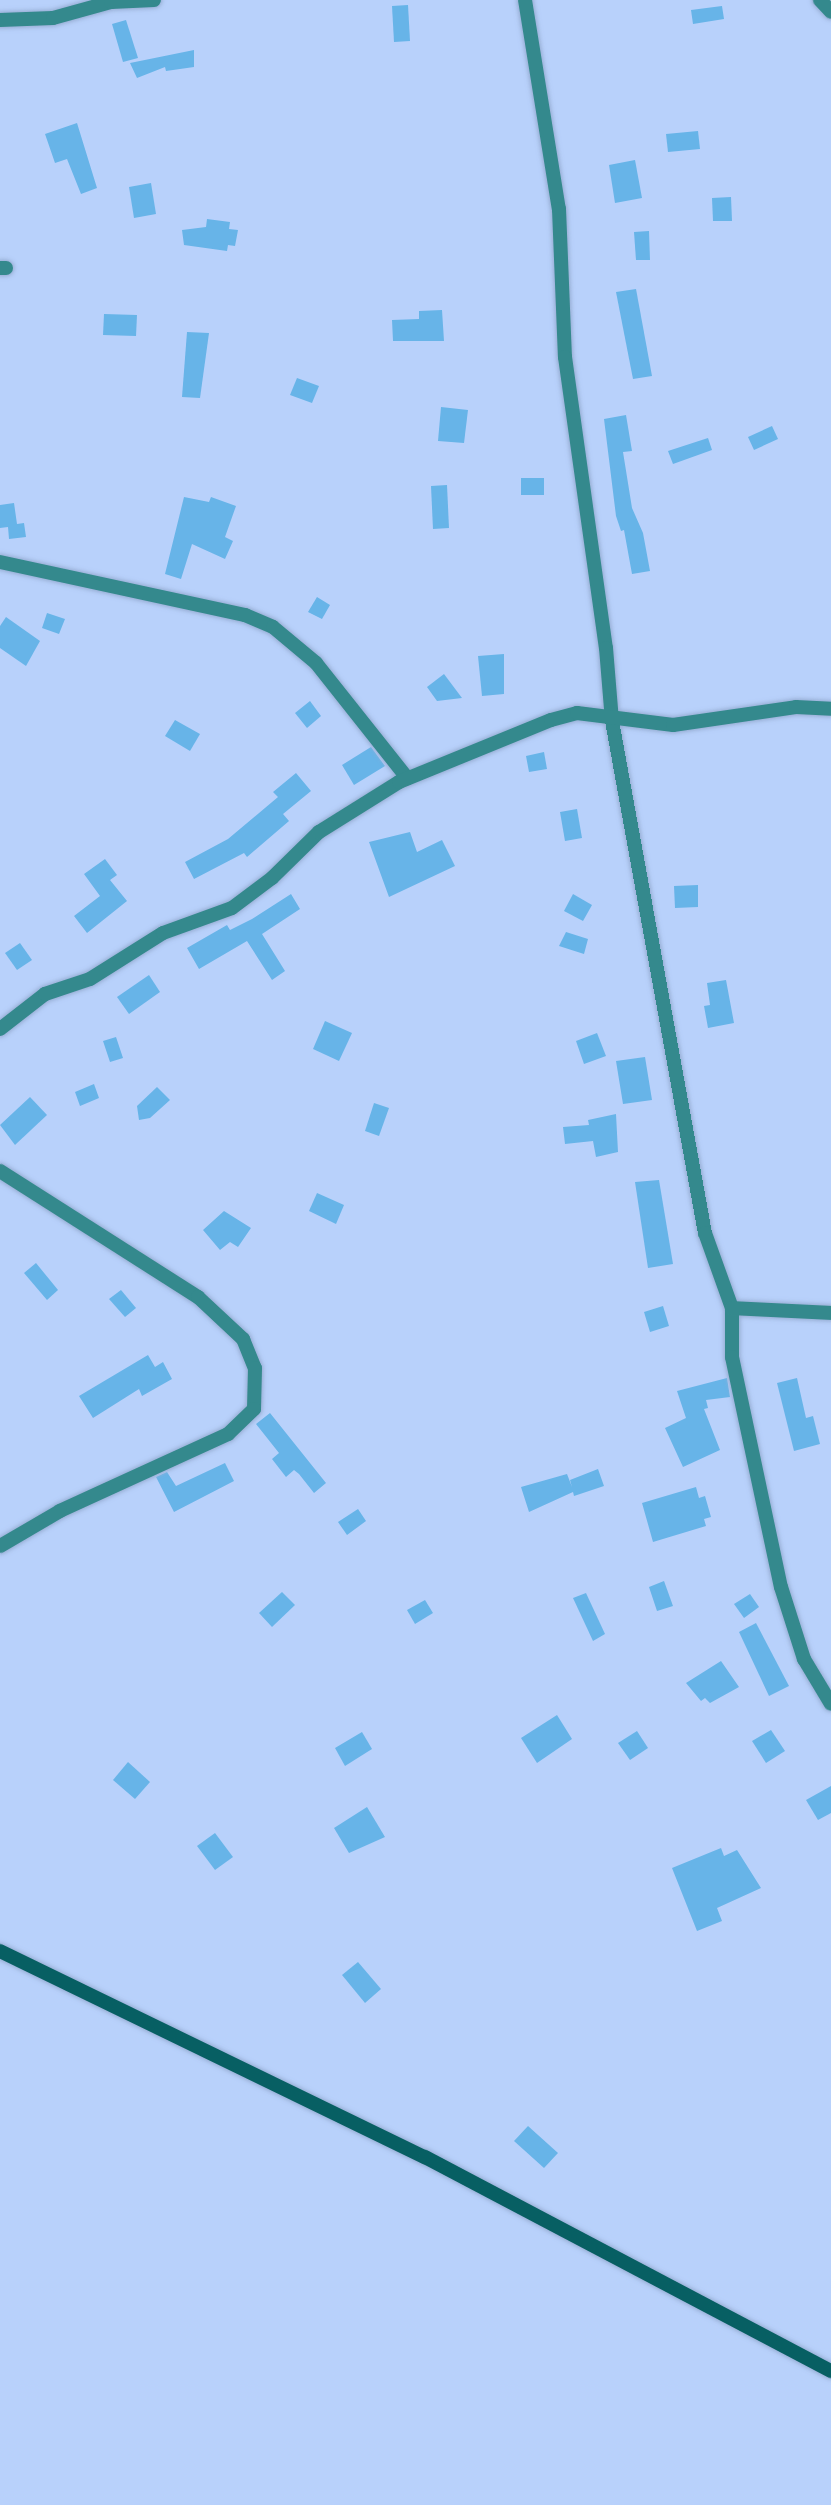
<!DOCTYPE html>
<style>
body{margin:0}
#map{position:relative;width:831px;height:2505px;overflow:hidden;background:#b8d1fb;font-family:"Archivo Narrow",sans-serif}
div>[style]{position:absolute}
.building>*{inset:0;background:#67b4e8}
.roads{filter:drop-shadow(0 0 2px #97aed4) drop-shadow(0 0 2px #97aed4)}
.street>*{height:14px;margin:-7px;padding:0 7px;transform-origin:7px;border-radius:7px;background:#34898d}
.secondary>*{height:14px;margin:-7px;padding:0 7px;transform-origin:7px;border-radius:7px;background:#075f63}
span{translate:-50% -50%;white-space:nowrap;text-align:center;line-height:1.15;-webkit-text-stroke:5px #cddefa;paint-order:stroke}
</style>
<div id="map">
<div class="building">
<i style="clip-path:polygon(408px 5px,410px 41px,394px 42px,392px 6px)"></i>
<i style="clip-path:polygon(722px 6px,724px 19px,693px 24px,691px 10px)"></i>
<i style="clip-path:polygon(126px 20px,138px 58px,123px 62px,112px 24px)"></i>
<i style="clip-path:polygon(194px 50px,194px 67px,166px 71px,165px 67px,137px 78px,130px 63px)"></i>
<i style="clip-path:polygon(77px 123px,97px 188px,81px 194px,67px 159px,55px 163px,45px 134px)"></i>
<i style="clip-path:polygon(698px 131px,700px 149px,668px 152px,666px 134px)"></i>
<i style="clip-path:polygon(635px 160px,642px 198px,615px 203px,609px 165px)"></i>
<i style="clip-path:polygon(151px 183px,156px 214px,134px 218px,129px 187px)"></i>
<i style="clip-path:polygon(731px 197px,732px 221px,713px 221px,712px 198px)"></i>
<i style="clip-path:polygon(207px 219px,230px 222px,229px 229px,238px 230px,235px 246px,228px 245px,227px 251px,184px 245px,182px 230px,206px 227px)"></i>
<i style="clip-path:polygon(649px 231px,650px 260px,636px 260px,634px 232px)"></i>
<i style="clip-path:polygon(636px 289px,652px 376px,633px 379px,616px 292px)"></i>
<i style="clip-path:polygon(442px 310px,444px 341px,393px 341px,392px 320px,419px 319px,419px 311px)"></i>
<i style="clip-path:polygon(104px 314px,137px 315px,136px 336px,103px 335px)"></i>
<i style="clip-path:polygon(187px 332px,209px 333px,200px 398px,182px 397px)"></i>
<i style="clip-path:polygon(297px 378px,319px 386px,312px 403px,290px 395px)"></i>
<i style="clip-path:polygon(441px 407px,468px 410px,464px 443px,438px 441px)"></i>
<i style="clip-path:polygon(626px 415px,632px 451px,623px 452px,632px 508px,643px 533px,650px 571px,632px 574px,624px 530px,621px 531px,616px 516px,604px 419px)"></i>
<i style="clip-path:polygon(772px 426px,778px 439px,754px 450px,748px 437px)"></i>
<i style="clip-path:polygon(708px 438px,712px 450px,673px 464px,668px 451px)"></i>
<i style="clip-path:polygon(521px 478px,544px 478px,544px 495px,521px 495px)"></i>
<i style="clip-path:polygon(447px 485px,449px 528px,433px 529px,431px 486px)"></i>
<i style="clip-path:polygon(184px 497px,209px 502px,211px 497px,236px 506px,225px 537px,233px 541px,225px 559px,192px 544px,181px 579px,165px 574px)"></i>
<i style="clip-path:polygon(14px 503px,17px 524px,24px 523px,26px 537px,9px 539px,8px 527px,0 528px,0 505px)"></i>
<i style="clip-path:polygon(317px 597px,330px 605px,322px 619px,308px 612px)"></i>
<i style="clip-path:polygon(47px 613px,65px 619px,59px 634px,42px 628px)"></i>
<i style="clip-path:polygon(6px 617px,40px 641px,26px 666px,0 648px,0 626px)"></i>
<i style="clip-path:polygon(504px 654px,504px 694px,482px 696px,478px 656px)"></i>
<i style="clip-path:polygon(444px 674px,462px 698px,437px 701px,427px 687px)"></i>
<i style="clip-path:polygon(310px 701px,321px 716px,307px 728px,295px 713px)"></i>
<i style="clip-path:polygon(175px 720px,200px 734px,190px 751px,165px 736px)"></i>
<i style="clip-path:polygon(371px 747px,385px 766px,354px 785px,342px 765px)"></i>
<i style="clip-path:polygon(544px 752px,547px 769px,529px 772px,526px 756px)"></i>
<i style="clip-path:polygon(296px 773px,311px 791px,283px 814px,289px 821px,247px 857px,244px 853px,194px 879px,185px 862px,228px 839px,278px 797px,273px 792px)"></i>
<i style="clip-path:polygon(577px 809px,582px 838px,565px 841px,560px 812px)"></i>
<i style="clip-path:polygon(410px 832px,417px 852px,442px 840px,455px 866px,389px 897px,369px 842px)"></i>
<i style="clip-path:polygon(105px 859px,117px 875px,110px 880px,127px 901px,87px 933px,74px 916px,100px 896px,84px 874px)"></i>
<i style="clip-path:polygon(698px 885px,698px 907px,675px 908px,674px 886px)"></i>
<i style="clip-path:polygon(291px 894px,300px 909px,262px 934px,285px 971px,272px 980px,247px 941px,199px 969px,187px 948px,227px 925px,230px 930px,252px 919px)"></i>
<i style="clip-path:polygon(573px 894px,592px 905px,583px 921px,564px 911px)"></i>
<i style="clip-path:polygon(566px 932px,588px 939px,584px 954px,559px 946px)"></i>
<i style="clip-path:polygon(20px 943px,32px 960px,17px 970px,5px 953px)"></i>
<i style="clip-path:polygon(149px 975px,160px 992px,129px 1014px,117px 997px)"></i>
<i style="clip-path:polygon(726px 980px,734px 1023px,708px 1028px,704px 1006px,710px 1005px,707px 983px)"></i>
<i style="clip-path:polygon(325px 1021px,352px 1033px,339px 1061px,313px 1049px)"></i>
<i style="clip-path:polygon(597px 1033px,606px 1056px,584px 1064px,576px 1041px)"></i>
<i style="clip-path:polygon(116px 1037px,123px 1058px,110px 1062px,103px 1041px)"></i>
<i style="clip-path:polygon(645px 1057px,652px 1100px,623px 1104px,616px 1061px)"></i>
<i style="clip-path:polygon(94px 1084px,99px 1098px,80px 1106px,75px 1092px)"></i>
<i style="clip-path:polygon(157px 1087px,170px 1100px,150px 1118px,139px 1120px,137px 1106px)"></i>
<i style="clip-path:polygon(30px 1097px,47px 1115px,15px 1145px,0 1125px)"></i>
<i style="clip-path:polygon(374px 1103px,389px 1108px,379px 1136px,365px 1131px)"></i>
<i style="clip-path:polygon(616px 1114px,618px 1152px,596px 1157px,593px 1141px,565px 1144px,563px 1127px,589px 1125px,588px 1120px)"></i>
<i style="clip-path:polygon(659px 1180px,673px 1264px,648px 1268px,635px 1182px)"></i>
<i style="clip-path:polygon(317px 1193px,344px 1205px,336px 1224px,309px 1211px)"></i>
<i style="clip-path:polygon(224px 1211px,251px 1228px,238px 1247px,230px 1242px,220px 1250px,203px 1230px)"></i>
<i style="clip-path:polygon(36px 1263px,58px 1290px,47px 1300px,24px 1273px)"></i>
<i style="clip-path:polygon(121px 1290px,136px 1308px,125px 1317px,109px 1299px)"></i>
<i style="clip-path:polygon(663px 1306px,669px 1326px,650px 1332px,644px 1312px)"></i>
<i style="clip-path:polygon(148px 1355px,155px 1367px,163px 1362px,172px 1379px,142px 1396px,139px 1389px,93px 1418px,79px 1396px)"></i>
<i style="clip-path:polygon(727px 1378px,730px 1397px,706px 1400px,708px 1408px,704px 1409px,720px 1450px,683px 1467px,665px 1428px,686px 1418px,677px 1391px)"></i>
<i style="clip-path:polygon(797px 1378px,806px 1418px,813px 1416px,820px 1444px,794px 1451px,777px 1383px)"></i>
<i style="clip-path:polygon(270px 1413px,326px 1483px,314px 1493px,299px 1474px,294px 1470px,286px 1477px,272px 1459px,279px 1453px,256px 1424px)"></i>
<i style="clip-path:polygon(225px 1463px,234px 1481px,174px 1512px,156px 1477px,167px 1472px,176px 1486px)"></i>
<i style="clip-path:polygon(598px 1469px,604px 1486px,574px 1496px,573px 1492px,529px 1512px,521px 1487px,567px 1474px,572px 1487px,570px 1480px)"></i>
<i style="clip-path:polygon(696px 1487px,699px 1498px,705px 1496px,711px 1517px,704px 1519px,706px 1526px,653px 1542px,642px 1503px)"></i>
<i style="clip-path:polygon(358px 1509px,366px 1521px,347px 1535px,338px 1522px)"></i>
<i style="clip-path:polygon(664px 1581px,673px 1606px,657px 1611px,649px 1587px)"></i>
<i style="clip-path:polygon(282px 1592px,295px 1605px,272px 1627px,259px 1613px)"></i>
<i style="clip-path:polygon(586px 1593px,605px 1634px,593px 1641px,573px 1598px)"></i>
<i style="clip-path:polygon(750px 1594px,759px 1607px,744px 1618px,734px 1604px)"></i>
<i style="clip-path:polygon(425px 1600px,433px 1613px,415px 1624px,407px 1610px)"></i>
<i style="clip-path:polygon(756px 1623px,789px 1686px,769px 1696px,739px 1632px)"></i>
<i style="clip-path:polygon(721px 1661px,739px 1687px,710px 1703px,705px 1698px,701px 1701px,686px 1683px)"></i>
<i style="clip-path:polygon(557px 1715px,572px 1739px,537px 1763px,521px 1738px)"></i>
<i style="clip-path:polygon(771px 1730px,785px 1751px,766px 1763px,752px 1741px)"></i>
<i style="clip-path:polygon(637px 1731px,648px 1748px,630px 1760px,618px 1743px)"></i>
<i style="clip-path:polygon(362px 1732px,372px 1749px,345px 1766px,335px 1748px)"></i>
<i style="clip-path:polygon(128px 1762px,150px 1782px,135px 1799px,113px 1780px)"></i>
<i style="clip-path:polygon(831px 1786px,831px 1813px,818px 1820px,806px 1800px)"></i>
<i style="clip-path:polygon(367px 1807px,385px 1837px,349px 1853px,334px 1828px)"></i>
<i style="clip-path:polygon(215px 1833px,233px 1857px,215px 1870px,197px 1846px)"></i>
<i style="clip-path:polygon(721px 1848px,724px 1856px,737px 1850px,761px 1888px,717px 1908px,722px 1921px,697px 1931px,672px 1868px)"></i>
<i style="clip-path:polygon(358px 1962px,381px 1989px,365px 2003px,342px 1975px)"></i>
<i style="clip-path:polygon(528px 2126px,558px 2153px,544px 2168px,514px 2141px)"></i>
</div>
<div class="roads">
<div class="street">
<i style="left:525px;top:0;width:212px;rotate:80.8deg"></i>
<i style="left:559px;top:209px;width:148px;rotate:87.7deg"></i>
<i style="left:565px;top:357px;width:294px;rotate:82deg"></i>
<i style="left:606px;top:648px;width:73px;rotate:85.3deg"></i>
<i style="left:612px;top:721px;width:520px;rotate:79.71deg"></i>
<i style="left:705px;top:1233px;width:80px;rotate:70.2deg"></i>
<i style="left:732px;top:1308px;width:49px;rotate:90deg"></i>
<i style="left:732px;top:1357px;width:235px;rotate:78deg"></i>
<i style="left:781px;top:1587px;width:76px;rotate:72.3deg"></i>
<i style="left:804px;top:1659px;width:52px;rotate:59deg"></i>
<i style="left:820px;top:0;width:16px;rotate:47deg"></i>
<i style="left:0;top:20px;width:53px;rotate:-2.2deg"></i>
<i style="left:53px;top:18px;width:60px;rotate:-15.4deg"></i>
<i style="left:111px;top:2px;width:43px;rotate:-2.7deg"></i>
<i style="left:0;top:268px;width:6px"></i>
<i style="left:0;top:562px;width:251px;rotate:12.2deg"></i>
<i style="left:245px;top:615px;width:30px;rotate:23deg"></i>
<i style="left:273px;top:627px;width:56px;rotate:39.9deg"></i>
<i style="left:316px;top:663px;width:147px;rotate:51.6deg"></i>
<i style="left:0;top:1029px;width:57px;rotate:-37.9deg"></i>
<i style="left:45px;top:994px;width:47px;rotate:-18.4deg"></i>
<i style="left:90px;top:979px;width:86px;rotate:-32.2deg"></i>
<i style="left:163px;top:933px;width:73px;rotate:-19.9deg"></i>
<i style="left:232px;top:908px;width:50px;rotate:-36.9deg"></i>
<i style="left:272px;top:878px;width:66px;rotate:-44.4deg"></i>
<i style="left:319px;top:832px;width:94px;rotate:-32deg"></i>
<i style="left:399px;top:782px;width:164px;rotate:-22.2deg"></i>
<i style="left:551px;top:720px;width:27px;rotate:-15deg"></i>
<i style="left:577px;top:713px;width:97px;rotate:7.1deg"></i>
<i style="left:673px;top:725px;width:124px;rotate:-8.3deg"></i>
<i style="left:796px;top:707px;width:35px;rotate:3deg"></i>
<i style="left:0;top:1171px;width:235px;rotate:32.5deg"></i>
<i style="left:198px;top:1297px;width:62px;rotate:43deg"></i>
<i style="left:243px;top:1339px;width:31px;rotate:68deg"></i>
<i style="left:255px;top:1368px;width:41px;rotate:91.4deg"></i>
<i style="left:254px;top:1409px;width:36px;rotate:136deg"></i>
<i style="left:228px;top:1434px;width:185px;rotate:155.4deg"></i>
<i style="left:60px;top:1511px;width:69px;rotate:149.7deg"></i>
<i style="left:732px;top:1308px;width:99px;rotate:2.9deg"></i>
</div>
<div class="secondary">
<i style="left:0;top:1951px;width:472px;rotate:25.9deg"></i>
<i style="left:425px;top:2157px;width:459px;rotate:27.8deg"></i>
</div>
</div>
</div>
